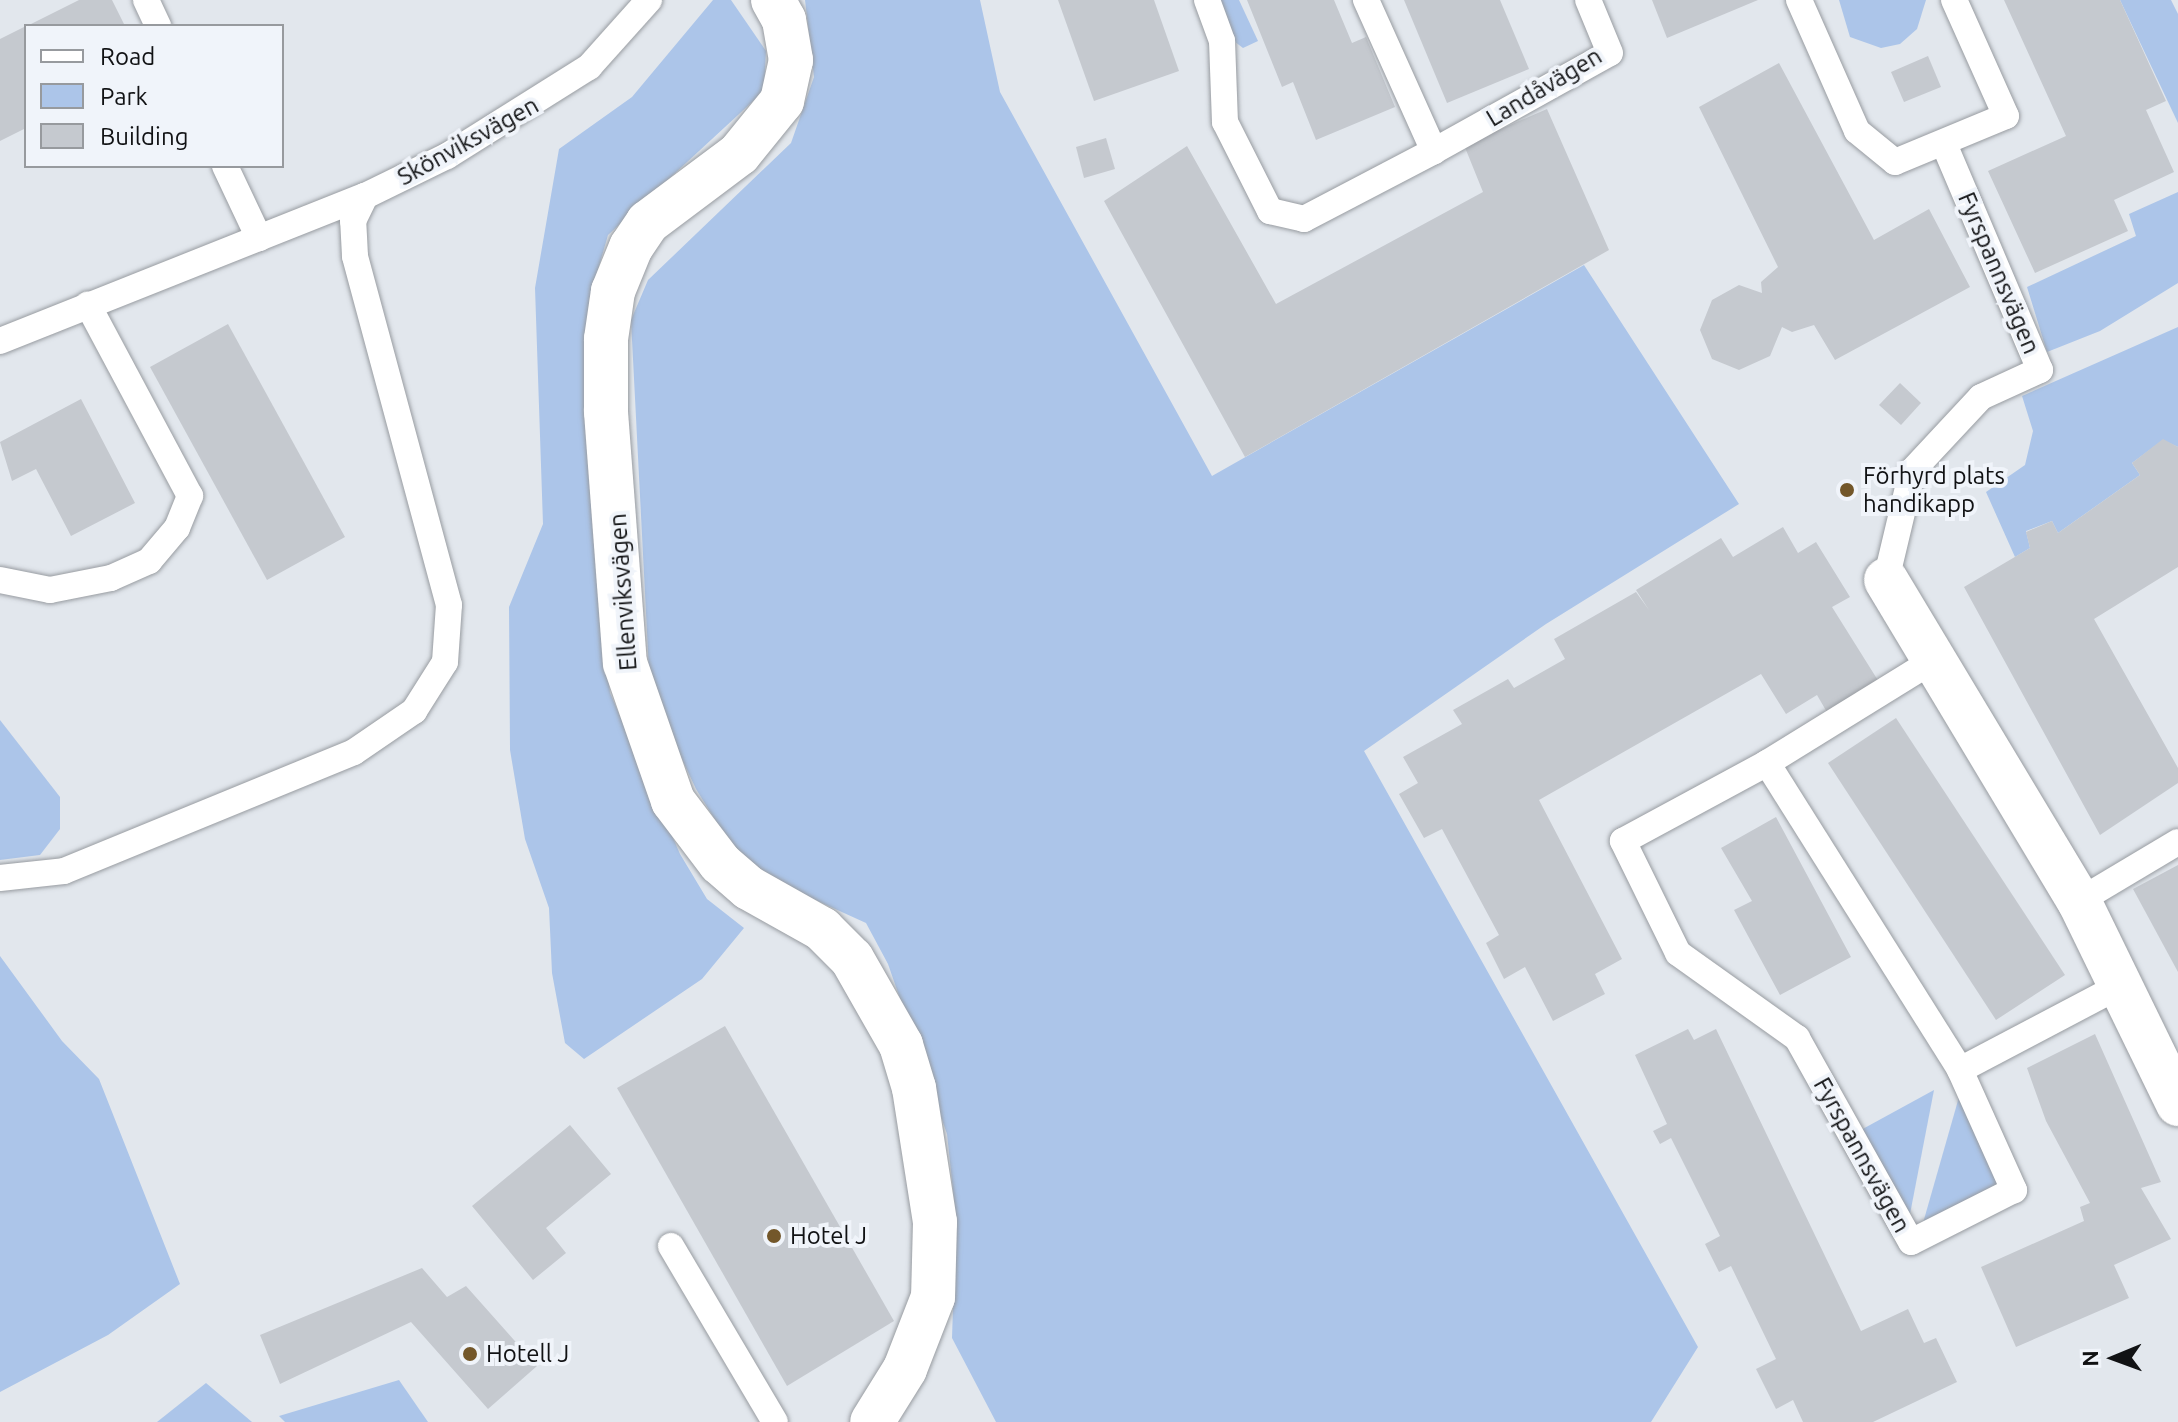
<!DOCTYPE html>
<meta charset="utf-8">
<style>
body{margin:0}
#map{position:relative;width:2178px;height:1422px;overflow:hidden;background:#e2e7ed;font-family:Ubuntu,sans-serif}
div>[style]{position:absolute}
.green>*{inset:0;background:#acc5e9}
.building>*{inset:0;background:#c5c9cf}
.roads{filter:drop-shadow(0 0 2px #989ca1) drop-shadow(0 0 2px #989ca1)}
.lane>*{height:26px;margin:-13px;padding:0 13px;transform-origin:13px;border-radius:13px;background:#fff}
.street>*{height:44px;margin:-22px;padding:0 22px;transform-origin:22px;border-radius:22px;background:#fff}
.dots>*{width:22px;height:22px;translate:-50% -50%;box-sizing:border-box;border:4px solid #f0f4fa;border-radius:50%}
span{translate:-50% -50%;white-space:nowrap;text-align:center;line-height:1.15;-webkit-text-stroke:8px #f0f4fa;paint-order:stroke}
.street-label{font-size:24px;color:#111214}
.poi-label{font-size:24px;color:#111214}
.left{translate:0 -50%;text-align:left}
.legend{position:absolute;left:24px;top:24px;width:260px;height:144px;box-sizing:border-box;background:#f0f4fa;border:2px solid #979a9e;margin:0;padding:10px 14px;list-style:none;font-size:24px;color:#111214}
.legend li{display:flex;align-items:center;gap:16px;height:40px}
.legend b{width:40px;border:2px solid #979a9e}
.north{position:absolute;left:2074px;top:1318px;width:80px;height:80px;-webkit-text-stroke:6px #f0f4fa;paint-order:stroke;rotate:269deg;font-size:22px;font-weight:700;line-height:32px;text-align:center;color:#111214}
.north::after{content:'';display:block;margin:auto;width:28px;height:36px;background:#111214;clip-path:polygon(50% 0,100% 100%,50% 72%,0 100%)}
</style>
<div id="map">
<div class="green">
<i style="clip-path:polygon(713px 0,731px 0,766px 51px,764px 91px,608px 235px,589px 301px,588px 430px,610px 693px,680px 854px,707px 899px,744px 928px,702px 979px,584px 1059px,565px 1043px,552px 973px,549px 908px,525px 839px,510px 750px,509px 607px,543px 524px,535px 288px,559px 149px,632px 97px)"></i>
<i style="clip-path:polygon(805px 0,980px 0,1000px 92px,1212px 476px,1584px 265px,1739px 504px,1546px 624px,1364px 751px,1698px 1347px,1651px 1422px,996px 1422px,952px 1338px,956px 1219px,947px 1134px,888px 964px,866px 923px,745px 868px,696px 789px,650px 691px,631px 320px,648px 280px,791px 143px,814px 77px)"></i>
<i style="clip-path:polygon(1215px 0,1239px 0,1258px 41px,1243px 48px,1226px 35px)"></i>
<i style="clip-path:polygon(1839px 0,1926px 0,1917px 29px,1900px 44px,1881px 48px,1850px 37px)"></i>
<i style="clip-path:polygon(2120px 0,2171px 0,2178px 14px,2178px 123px)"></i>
<i style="clip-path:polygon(2178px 192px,2178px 283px,2100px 331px,2047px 352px,2027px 287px,2136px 236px,2129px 214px)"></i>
<i style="clip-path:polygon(2178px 327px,2178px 447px,2163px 440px,2132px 463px,2140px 475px,2058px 533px,2052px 521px,2026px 531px,2030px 548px,2015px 557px,1986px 492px,2025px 465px,2033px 431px,2022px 396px)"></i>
<i style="clip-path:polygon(0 720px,60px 797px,60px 829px,40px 855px,0 860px)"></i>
<i style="clip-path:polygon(0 956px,62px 1041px,99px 1079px,180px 1284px,108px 1335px,0 1392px)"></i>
<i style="clip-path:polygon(1934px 1090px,1910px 1214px,1859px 1131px)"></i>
<i style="clip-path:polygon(1959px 1097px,1998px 1185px,1923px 1223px)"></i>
<i style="clip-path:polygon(399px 1380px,428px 1422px,285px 1422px,279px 1416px)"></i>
<i style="clip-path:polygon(206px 1383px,252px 1422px,157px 1422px)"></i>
</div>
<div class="building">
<i style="clip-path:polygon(79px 0,112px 0,125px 26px,27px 26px)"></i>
<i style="clip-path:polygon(1058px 0,1154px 0,1179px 71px,1094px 101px)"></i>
<i style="clip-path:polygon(1247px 0,1334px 0,1352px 43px,1366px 37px,1395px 107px,1316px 140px,1293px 82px,1282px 87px)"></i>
<i style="clip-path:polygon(1404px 0,1500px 0,1529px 69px,1447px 103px)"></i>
<i style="clip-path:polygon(1652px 0,1758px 0,1667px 38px)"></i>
<i style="clip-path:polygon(2004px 0,2120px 0,2166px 101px,2146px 110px,2174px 172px,2114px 200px,2128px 231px,2035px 273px,1988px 171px,2066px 136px)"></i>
<i style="clip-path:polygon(26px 26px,26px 128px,0 141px,0 39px)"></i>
<i style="clip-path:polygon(1928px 56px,1941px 87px,1904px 102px,1891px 72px)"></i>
<i style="clip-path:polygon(1779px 63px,1874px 240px,1929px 209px,1970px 287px,1835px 360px,1814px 325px,1792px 332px,1782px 327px,1770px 356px,1739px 370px,1712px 359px,1700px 330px,1712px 300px,1739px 285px,1762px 293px,1761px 282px,1778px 267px,1699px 107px)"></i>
<i style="clip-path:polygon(1547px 109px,1609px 250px,1245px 457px,1104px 201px,1187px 146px,1276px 304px,1483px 192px,1464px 145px)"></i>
<i style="clip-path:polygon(1106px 138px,1115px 169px,1084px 178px,1076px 147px)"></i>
<i style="clip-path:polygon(228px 324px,345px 537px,267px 580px,150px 367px)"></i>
<i style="clip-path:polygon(1900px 383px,1921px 403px,1901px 425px,1879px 405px)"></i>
<i style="clip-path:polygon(81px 399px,135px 503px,71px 536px,36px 469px,12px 481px,0 442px)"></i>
<i style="clip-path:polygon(2163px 439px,2178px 447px,2178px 567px,2094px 619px,2178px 768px,2178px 783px,2100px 835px,1964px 587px,2030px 548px,2026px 532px,2052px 521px,2058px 533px,2140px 475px,2132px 463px)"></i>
<i style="clip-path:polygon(1783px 527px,1798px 553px,1816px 542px,1850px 597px,1832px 607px,1879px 682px,1828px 714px,1817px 695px,1786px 714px,1761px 674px,1539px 800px,1622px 959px,1595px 974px,1605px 994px,1553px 1021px,1525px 967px,1504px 979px,1486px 943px,1499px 935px,1442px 829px,1424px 838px,1399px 794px,1418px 783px,1403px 757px,1462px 724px,1453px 710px,1508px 679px,1514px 688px,1565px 659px,1554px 639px,1636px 592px,1649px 610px,1636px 590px,1721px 538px,1733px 557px)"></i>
<i style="clip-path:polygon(1896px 718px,2065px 975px,1996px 1020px,1828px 763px)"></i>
<i style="clip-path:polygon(1776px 817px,1851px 957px,1780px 995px,1734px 910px,1752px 901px,1721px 848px)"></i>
<i style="clip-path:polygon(2178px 865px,2178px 972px,2133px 889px)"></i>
<i style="clip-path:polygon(725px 1026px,894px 1321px,787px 1386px,617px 1088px)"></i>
<i style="clip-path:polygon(1688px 1029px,1694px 1040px,1716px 1029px,1861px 1331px,1908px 1309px,1924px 1343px,1936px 1338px,1957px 1382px,1873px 1422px,1803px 1422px,1793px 1400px,1776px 1409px,1756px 1369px,1776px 1359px,1731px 1266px,1719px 1272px,1705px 1244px,1720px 1236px,1671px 1138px,1660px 1144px,1653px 1131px,1667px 1124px,1635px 1055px)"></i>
<i style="clip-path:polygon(2095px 1034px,2161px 1182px,2141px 1188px,2171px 1239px,2114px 1265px,2129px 1298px,2016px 1347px,1981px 1267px,2084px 1221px,2080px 1207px,2090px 1203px,2046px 1121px,2027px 1068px)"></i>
<i style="clip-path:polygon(570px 1125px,611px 1174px,546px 1228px,566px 1253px,533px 1280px,472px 1206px)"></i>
<i style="clip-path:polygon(422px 1268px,447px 1297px,466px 1286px,537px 1366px,488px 1409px,411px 1322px,280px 1384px,260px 1335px)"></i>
</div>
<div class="roads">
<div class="lane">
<i style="left:146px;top:0;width:29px;rotate:65deg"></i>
<i style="left:1207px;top:0;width:44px;rotate:69.9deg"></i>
<i style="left:1222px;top:41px;width:81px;rotate:87.9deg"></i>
<i style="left:1225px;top:122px;width:100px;rotate:63.2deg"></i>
<i style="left:1270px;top:211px;width:35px;rotate:13deg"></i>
<i style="left:1304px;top:219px;width:147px;rotate:-27.6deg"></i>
<i style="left:1366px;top:0;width:166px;rotate:65.8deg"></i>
<i style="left:1434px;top:151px;width:201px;rotate:-29.1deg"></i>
<i style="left:1610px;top:53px;width:57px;rotate:-112.5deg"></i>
<i style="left:1799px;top:0;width:143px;rotate:66.1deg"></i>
<i style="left:1857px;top:131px;width:49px;rotate:39.2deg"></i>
<i style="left:1895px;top:162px;width:120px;rotate:-22.5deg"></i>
<i style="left:2006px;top:116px;width:127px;rotate:-114.1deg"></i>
<i style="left:225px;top:166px;width:80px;rotate:64.7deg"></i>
<i style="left:0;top:341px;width:393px;rotate:-21.7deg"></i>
<i style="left:365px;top:196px;width:91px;rotate:-26deg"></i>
<i style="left:447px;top:156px;width:168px;rotate:-32.1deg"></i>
<i style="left:589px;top:67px;width:90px;rotate:-48.2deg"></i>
<i style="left:0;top:580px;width:51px;rotate:11.3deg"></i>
<i style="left:50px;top:590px;width:62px;rotate:-11.1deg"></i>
<i style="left:111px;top:578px;width:42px;rotate:-24.1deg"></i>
<i style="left:149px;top:561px;width:43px;rotate:-49.7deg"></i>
<i style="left:177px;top:528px;width:35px;rotate:-68deg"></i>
<i style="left:190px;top:496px;width:217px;rotate:-118.1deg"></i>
<i style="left:1886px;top:580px;width:112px;rotate:-76.6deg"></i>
<i style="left:1912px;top:471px;width:101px;rotate:-47deg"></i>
<i style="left:1981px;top:397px;width:65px;rotate:-24.6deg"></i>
<i style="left:2040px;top:370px;width:246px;rotate:-113deg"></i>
<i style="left:1767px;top:763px;width:363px;rotate:57.8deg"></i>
<i style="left:1960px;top:1070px;width:132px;rotate:65.8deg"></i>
<i style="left:2014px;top:1190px;width:115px;rotate:153.2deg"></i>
<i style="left:1911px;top:1242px;width:234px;rotate:-119.2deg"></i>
<i style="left:1797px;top:1038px;width:146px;rotate:-144.5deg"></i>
<i style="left:1678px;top:953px;width:125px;rotate:-116.2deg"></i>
<i style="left:1623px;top:841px;width:164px;rotate:-28.4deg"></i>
<i style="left:1767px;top:763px;width:194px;rotate:-31.7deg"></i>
<i style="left:0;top:878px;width:64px;rotate:-6.2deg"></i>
<i style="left:64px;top:871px;width:313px;rotate:-22.3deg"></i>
<i style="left:354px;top:752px;width:73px;rotate:-34.3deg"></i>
<i style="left:414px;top:711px;width:58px;rotate:-57.7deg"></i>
<i style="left:445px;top:662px;width:57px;rotate:-86deg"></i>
<i style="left:449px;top:605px;width:361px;rotate:-105.1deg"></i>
<i style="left:355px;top:256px;width:35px;rotate:-93deg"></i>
<i style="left:353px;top:221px;width:28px;rotate:-64deg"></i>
<i style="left:2079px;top:901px;width:115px;rotate:-30.8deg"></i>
<i style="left:1960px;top:1070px;width:180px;rotate:-27.8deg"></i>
<i style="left:671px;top:1246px;width:204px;rotate:59.4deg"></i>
</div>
<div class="street">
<i style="left:773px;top:0;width:23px;rotate:61deg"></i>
<i style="left:784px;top:20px;width:41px;rotate:80.1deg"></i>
<i style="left:791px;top:60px;width:42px;rotate:102.4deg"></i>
<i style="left:782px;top:101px;width:68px;rotate:129.1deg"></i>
<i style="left:739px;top:154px;width:114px;rotate:143.2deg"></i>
<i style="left:648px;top:222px;width:30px;rotate:124deg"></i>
<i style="left:631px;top:247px;width:48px;rotate:112.2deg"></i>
<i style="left:613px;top:291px;width:49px;rotate:98.3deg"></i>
<i style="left:606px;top:339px;width:73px;rotate:90deg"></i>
<i style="left:606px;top:412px;width:252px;rotate:85.7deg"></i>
<i style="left:625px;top:663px;width:146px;rotate:70.8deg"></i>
<i style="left:673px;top:801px;width:78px;rotate:52.8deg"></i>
<i style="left:720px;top:863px;width:38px;rotate:41deg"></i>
<i style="left:749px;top:888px;width:84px;rotate:29.3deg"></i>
<i style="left:822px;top:929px;width:42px;rotate:45deg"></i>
<i style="left:852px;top:959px;width:99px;rotate:60.3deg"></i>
<i style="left:901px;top:1045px;width:45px;rotate:73.2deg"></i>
<i style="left:914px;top:1088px;width:136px;rotate:81.1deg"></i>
<i style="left:935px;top:1222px;width:75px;rotate:91.5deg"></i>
<i style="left:933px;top:1297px;width:77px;rotate:111.3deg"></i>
<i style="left:905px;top:1369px;width:62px;rotate:121.9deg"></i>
<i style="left:1886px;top:580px;width:375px;rotate:59deg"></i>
<i style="left:2079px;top:901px;width:226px;rotate:64deg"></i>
</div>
</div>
<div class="dots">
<i style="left:1847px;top:490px;background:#73572a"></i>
<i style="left:774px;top:1236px;background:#73572a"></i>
<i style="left:470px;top:1354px;background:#73572a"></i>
</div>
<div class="street-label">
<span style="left:1544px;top:87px;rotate:-31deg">Landåvägen</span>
<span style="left:468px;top:141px;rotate:-29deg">Skönviksvägen</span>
<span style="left:1999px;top:273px;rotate:67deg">Fyrspannsvägen</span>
<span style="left:623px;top:592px;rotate:-94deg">Ellenviksvägen</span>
<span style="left:1862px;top:1155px;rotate:61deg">Fyrspannsvägen</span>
</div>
<div class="poi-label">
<span class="left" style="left:1863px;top:490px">Förhyrd plats<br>handikapp</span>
<span class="left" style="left:790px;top:1236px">Hotel J</span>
<span class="left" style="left:486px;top:1354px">Hotell J</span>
</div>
<ul class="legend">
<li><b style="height:10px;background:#fff"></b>Road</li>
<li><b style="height:22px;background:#acc5e9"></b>Park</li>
<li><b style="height:22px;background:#c5c9cf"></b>Building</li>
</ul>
<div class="north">N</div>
</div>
